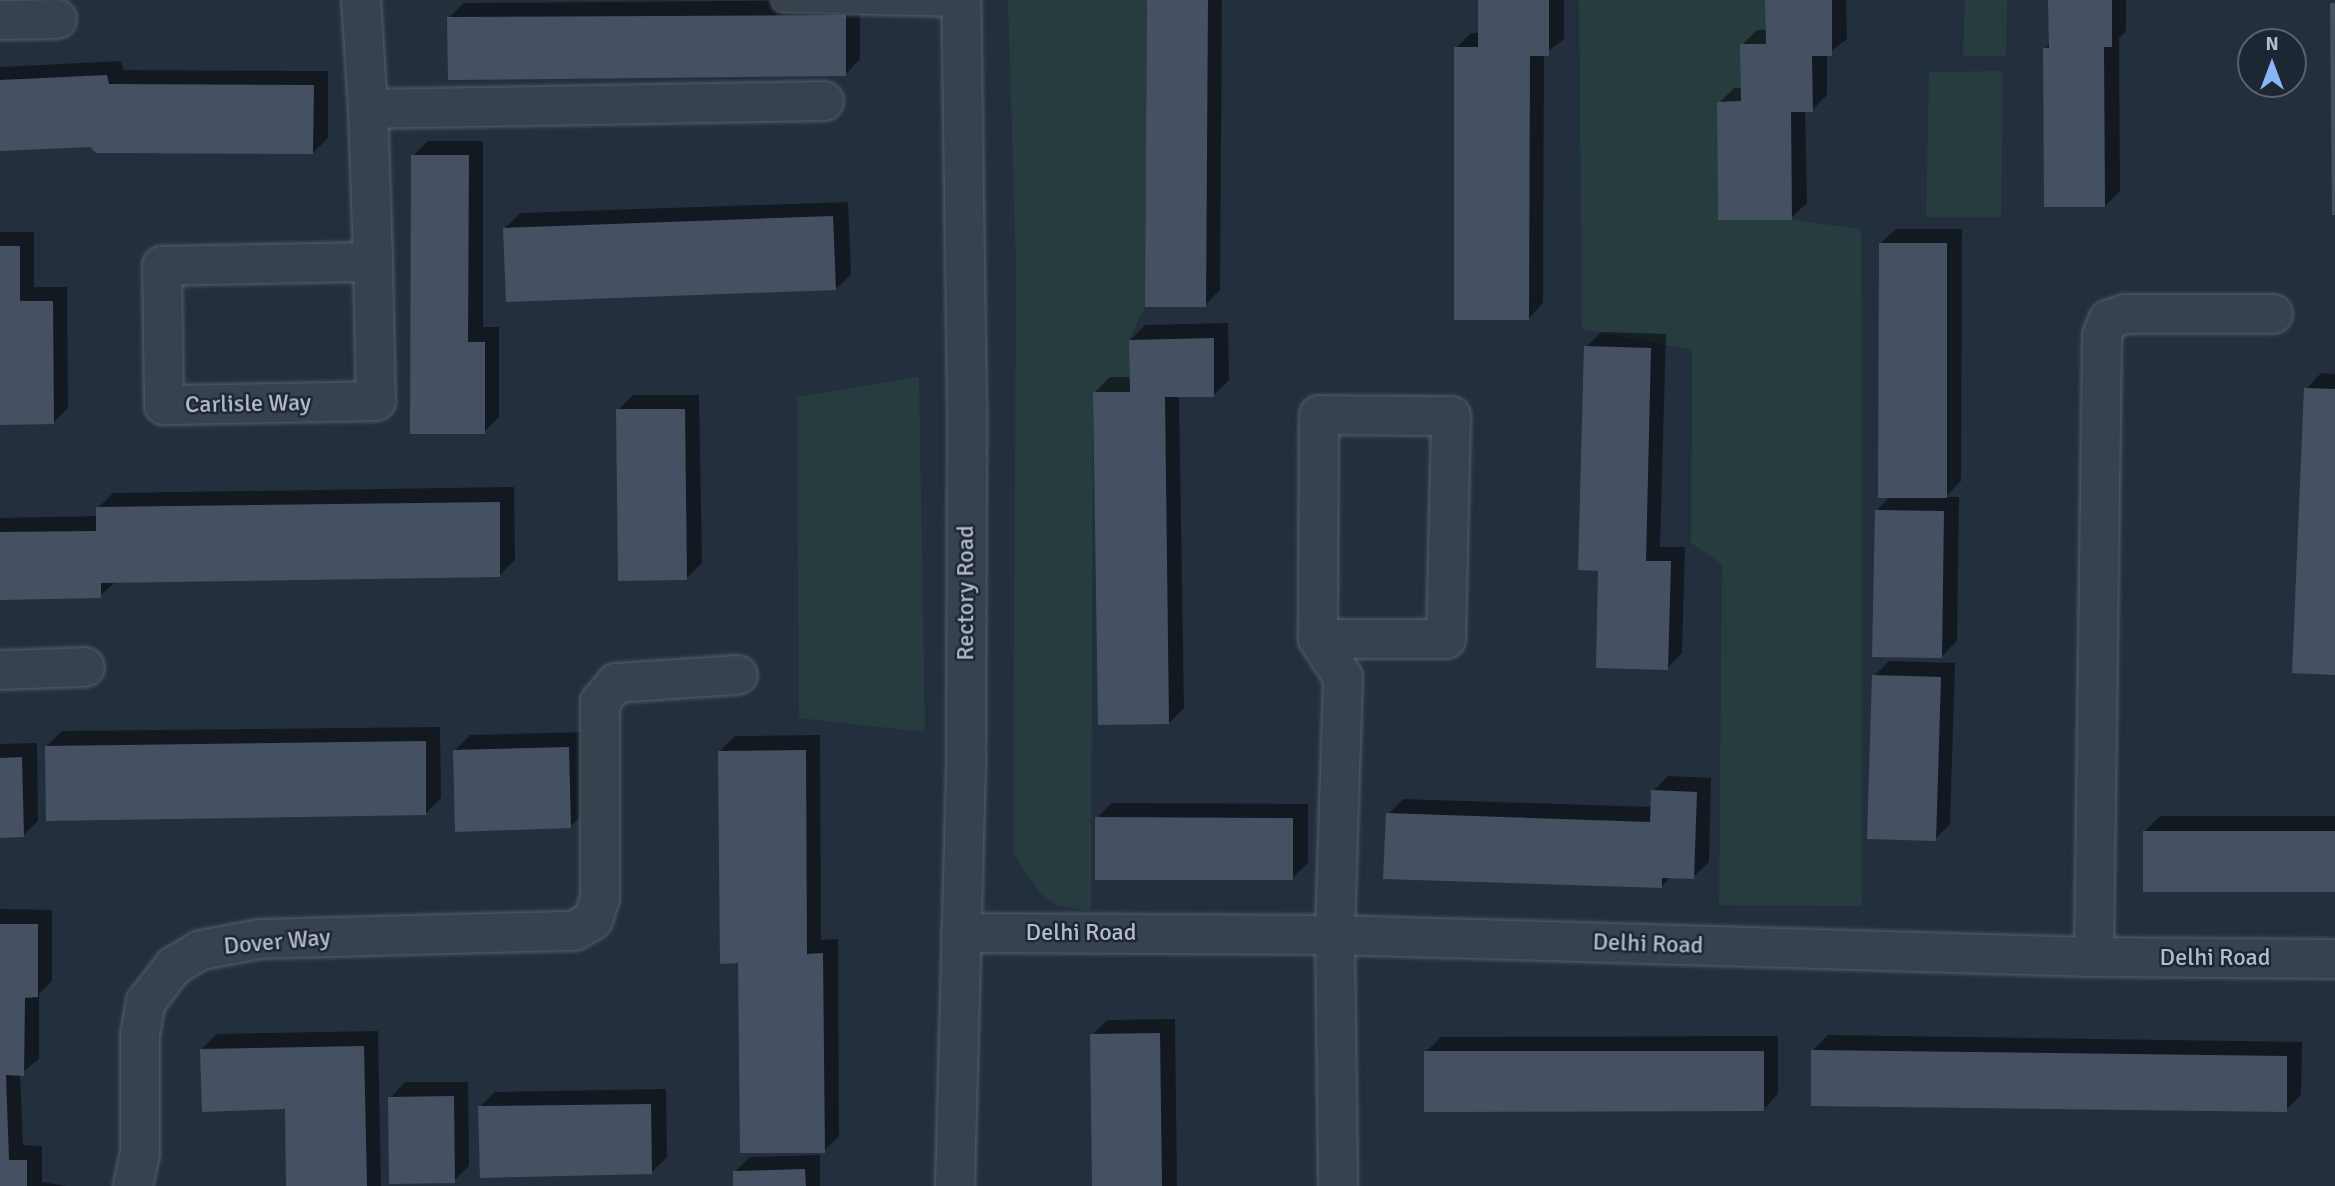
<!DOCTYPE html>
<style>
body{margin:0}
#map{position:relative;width:2335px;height:1186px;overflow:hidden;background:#242f3e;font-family:Signika,sans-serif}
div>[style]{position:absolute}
.green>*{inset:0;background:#263c3f}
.shadow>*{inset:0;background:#0007}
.building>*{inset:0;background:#455162}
.roads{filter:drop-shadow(0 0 2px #565f6c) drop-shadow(0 0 2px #565f6c)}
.service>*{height:23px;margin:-11.5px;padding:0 11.5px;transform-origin:11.5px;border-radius:11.5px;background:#38414e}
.minor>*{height:38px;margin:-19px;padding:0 19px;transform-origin:19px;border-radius:19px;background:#38414e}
.tertiary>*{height:38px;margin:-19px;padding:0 19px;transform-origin:19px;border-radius:19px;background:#38414e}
span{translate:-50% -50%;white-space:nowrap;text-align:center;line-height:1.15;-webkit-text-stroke:5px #1d2633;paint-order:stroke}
.street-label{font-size:24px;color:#b4bcc9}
.north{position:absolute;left:2237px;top:28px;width:70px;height:70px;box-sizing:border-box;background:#1d2633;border:2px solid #59626f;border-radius:50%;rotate:0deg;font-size:19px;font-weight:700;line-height:28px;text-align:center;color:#b4bcc9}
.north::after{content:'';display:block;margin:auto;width:24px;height:32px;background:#8ab4f8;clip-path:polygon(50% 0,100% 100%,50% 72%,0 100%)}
</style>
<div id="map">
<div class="green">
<i style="clip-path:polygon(1008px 0,1147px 0,1145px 307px,1129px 340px,1130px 392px,1093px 392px,1091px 911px,1058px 906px,1040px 893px,1013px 853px,1016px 267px)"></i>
<i style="clip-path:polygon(1579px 0,1772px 0,1774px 58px,1741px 101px,1717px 103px,1718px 220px,1792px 220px,1861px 229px,1862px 906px,1719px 905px,1722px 564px,1691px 543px,1692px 350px,1582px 329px)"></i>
<i style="clip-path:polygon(1965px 0,2007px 0,2006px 56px,1963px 56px)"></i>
<i style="clip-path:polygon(2003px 71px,2001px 217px,1926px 217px,1929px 72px)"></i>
<i style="clip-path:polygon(919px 377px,925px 732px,799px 718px,797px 397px)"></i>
</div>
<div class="shadow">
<i style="clip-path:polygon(860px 0,860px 59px,845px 75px,449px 18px,464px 3px)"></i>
<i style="clip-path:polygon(1149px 0,1222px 0,1220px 290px,1205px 305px)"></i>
<i style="clip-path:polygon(1480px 0,1564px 0,1564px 39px,1544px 54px,1543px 303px,1528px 319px,1456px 48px,1471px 33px,1480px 33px)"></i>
<i style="clip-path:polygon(1767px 0,1846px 0,1847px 39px,1827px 54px,1827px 95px,1812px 110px,1805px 110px,1807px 203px,1791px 218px,1719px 103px,1734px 88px,1743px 88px,1742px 45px,1757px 30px,1767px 30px)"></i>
<i style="clip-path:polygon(2050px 0,2126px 0,2126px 31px,2119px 38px,2120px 191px,2105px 206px,2045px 49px,2051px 43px)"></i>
<i style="clip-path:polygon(121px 61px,124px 70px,328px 71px,328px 138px,313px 153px,91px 145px,0 149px,0 67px)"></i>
<i style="clip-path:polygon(428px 141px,483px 141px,483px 327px,499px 327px,499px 417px,484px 432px,413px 156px)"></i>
<i style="clip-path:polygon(848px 202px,851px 274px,836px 289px,505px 228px,520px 213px)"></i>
<i style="clip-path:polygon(1896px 229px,1962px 229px,1961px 481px,1945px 497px,1959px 497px,1957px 641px,1942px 656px,1876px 511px,1891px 496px,1880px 244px)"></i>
<i style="clip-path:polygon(0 232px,34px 232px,34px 287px,67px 287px,68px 408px,53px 423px,0 423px)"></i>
<i style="clip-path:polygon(1228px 323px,1229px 380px,1214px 395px,1179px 395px,1184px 708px,1169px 723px,1095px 392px,1110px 377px,1131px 377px,1130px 340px,1145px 325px)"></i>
<i style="clip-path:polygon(1601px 332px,1666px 334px,1660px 547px,1685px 547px,1682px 653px,1667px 668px,1586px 347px)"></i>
<i style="clip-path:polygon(2321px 373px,2335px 374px,2335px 673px,2306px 389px)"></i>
<i style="clip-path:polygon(633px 395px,699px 395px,702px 563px,687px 578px,618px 410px)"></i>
<i style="clip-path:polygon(514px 487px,515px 560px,500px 575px,116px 581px,100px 596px,0 598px,0 518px,98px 516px,98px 508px,113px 493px)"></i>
<i style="clip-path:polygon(1889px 661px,1955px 663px,1950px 824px,1935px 839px,1874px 676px)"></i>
<i style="clip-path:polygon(440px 727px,441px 798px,426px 813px,47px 746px,62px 731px)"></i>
<i style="clip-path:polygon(583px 732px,586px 811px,571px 826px,455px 750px,470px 735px)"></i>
<i style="clip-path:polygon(820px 735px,821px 940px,838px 939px,839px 1136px,824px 1151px,740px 961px,720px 751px,735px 736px)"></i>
<i style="clip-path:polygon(37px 743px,38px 821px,23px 836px,0 836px,0 744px)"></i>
<i style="clip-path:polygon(1668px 776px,1711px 778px,1709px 862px,1693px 877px,1671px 876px,1662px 886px,1388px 814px,1403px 799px,1653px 807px,1653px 791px)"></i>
<i style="clip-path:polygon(1112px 803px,1308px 804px,1308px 863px,1292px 878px,1097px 818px)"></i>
<i style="clip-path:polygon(2160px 816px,2335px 816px,2335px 891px,2145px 831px)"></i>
<i style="clip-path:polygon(0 909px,52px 910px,52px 981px,39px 994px,39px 1059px,20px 1074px,23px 1145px,42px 1146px,42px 1182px,66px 1186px,0 1186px)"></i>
<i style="clip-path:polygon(1175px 1019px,1177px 1186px,1093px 1186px,1092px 1035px,1107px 1020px)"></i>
<i style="clip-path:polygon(378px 1031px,381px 1186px,288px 1186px,286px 1108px,202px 1049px,217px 1034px)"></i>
<i style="clip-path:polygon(1828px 1035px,2302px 1042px,2301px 1095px,2286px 1110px,1813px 1050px)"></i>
<i style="clip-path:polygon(1778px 1036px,1778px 1094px,1763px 1110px,1426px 1052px,1441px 1037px)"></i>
<i style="clip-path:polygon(405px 1082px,468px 1082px,469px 1166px,454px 1181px,390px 1098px)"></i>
<i style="clip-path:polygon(666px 1089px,667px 1157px,652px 1172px,480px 1107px,495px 1092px)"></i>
<i style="clip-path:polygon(820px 1155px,820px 1186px,735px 1186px,735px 1172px,750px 1157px)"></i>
</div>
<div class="building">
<i style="clip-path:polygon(1147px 0,1208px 0,1206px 307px,1145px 307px)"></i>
<i style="clip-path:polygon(1478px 0,1549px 0,1549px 56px,1530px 56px,1529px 320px,1454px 320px,1454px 47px,1478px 47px)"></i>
<i style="clip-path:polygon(1765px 0,1832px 0,1832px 56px,1812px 56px,1813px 112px,1791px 112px,1792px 220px,1718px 220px,1717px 102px,1741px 101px,1740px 44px,1766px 44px)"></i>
<i style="clip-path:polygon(2048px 0,2112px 0,2112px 47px,2104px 47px,2105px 207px,2044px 207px,2043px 48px,2049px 48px)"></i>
<i style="clip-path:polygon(2330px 3px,2335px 3px,2335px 215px,2332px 215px)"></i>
<i style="clip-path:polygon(846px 15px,846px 76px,448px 80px,447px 17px)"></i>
<i style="clip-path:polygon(107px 75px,109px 84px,314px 85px,313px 154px,96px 153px,90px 147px,0 151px,0 80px)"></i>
<i style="clip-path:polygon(411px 155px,469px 155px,468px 342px,485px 342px,485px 434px,410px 434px)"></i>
<i style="clip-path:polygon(833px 216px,836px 290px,506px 302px,503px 228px)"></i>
<i style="clip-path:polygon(1879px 243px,1947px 243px,1947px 498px,1878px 498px)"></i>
<i style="clip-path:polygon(0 246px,20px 246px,20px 301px,53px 301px,54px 424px,0 425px)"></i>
<i style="clip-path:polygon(1214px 338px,1214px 397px,1165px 397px,1169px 724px,1098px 725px,1093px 392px,1130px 392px,1129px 340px)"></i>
<i style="clip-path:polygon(1584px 346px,1651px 348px,1646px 561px,1671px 561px,1668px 670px,1596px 668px,1598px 571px,1578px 570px)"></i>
<i style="clip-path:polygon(2304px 388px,2335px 389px,2335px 675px,2292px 673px)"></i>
<i style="clip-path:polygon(616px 409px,685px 409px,687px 580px,618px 581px)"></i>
<i style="clip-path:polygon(500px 502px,500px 577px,101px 583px,101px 598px,0 600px,0 532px,96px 531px,96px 507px)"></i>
<i style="clip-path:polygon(1875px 510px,1944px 511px,1942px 658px,1872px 657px)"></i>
<i style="clip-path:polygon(1872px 675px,1941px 677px,1936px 841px,1867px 839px)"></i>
<i style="clip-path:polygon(426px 741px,426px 815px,46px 821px,45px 746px)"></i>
<i style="clip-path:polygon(569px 747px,571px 828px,455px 832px,453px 750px)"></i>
<i style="clip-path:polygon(806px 750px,807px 954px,823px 953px,825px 1153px,740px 1153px,738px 963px,720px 964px,718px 751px)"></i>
<i style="clip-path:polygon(22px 757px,24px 837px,0 838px,0 758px)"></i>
<i style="clip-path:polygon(1651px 790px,1697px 792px,1694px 879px,1662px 878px,1662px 888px,1383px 879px,1386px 813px,1650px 822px)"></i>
<i style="clip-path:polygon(1095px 817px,1293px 818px,1293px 880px,1095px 880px)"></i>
<i style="clip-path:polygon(2143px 831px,2335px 831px,2335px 892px,2143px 892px)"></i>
<i style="clip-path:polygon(0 924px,38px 924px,38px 997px,25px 998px,24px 1076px,6px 1075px,9px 1160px,27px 1160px,27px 1186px,0 1186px)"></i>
<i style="clip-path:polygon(1160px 1033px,1162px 1186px,1092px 1186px,1090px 1034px)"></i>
<i style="clip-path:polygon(364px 1046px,367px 1186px,286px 1186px,285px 1109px,202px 1112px,200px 1049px)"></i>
<i style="clip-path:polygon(1811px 1050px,2287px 1056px,2287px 1112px,1811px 1106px)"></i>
<i style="clip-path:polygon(1424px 1051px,1764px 1051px,1764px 1111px,1424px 1112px)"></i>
<i style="clip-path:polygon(454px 1096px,455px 1183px,389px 1184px,388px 1097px)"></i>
<i style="clip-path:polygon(651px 1104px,652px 1174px,480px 1178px,478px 1106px)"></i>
<i style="clip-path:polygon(805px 1169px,806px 1186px,733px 1186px,733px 1171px)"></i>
</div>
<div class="roads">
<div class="service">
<i style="left:783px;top:0;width:178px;rotate:1.3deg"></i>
</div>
<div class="minor">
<i style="left:361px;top:0;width:109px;rotate:86.3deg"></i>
<i style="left:368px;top:109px;width:153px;rotate:88.1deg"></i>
<i style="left:373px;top:262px;width:139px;rotate:88.8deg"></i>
<i style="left:376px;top:401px;width:212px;rotate:178.9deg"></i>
<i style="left:164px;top:405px;width:139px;rotate:-90.8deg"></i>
<i style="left:162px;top:266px;width:211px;rotate:-1.1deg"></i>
<i style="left:0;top:20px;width:57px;rotate:-1deg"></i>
<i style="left:368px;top:109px;width:456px;rotate:-1deg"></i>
<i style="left:1318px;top:639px;width:128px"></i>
<i style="left:1446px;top:639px;width:223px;rotate:-88.7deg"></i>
<i style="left:1451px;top:416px;width:132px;rotate:-179.6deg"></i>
<i style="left:1319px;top:415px;width:224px;rotate:90.3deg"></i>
<i style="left:1318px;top:639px;width:45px;rotate:56.7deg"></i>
<i style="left:1343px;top:677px;width:258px;rotate:91.8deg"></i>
<i style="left:1335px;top:935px;width:251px;rotate:89.3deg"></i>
<i style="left:0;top:670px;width:85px;rotate:-2deg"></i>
<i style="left:961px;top:933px;width:374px;rotate:0.3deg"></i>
<i style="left:1335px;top:935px;width:759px;rotate:1.66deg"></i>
<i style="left:2094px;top:957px;width:241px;rotate:0.5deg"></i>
<i style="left:2094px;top:957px;width:621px;rotate:-89.26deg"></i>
<i style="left:2102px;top:336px;width:17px;rotate:-69deg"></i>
<i style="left:2108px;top:320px;width:18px;rotate:-19deg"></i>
<i style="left:2125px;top:314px;width:148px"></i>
<i style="left:133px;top:1186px;width:34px;rotate:-78deg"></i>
<i style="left:140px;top:1153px;width:118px;rotate:-90deg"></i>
<i style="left:140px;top:1035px;width:34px;rotate:-80deg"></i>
<i style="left:146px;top:1002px;width:46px;rotate:-52.1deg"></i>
<i style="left:174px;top:966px;width:31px;rotate:-31deg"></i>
<i style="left:201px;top:950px;width:59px;rotate:-10.7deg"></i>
<i style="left:259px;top:939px;width:315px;rotate:-1.5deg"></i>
<i style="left:574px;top:931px;width:22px;rotate:-30deg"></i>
<i style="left:593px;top:920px;width:23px;rotate:-72deg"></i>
<i style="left:600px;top:898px;width:196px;rotate:-90deg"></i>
<i style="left:600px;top:702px;width:25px;rotate:-50deg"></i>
<i style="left:616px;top:683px;width:122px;rotate:-3.8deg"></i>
</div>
<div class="tertiary">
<i style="left:955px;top:1186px;width:426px;rotate:-88.5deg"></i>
<i style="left:966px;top:760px;width:353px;rotate:-89.8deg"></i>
<i style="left:967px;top:407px;width:407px;rotate:-90.8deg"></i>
</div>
</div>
<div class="street-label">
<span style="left:248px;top:404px;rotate:-1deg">Carlisle Way</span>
<span style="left:966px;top:593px;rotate:-90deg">Rectory Road</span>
<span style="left:1081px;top:933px">Delhi Road</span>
<span style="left:277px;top:942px;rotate:-5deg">Dover Way</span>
<span style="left:1648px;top:944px;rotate:2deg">Delhi Road</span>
<span style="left:2215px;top:958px">Delhi Road</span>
</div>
<div class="north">N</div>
</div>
